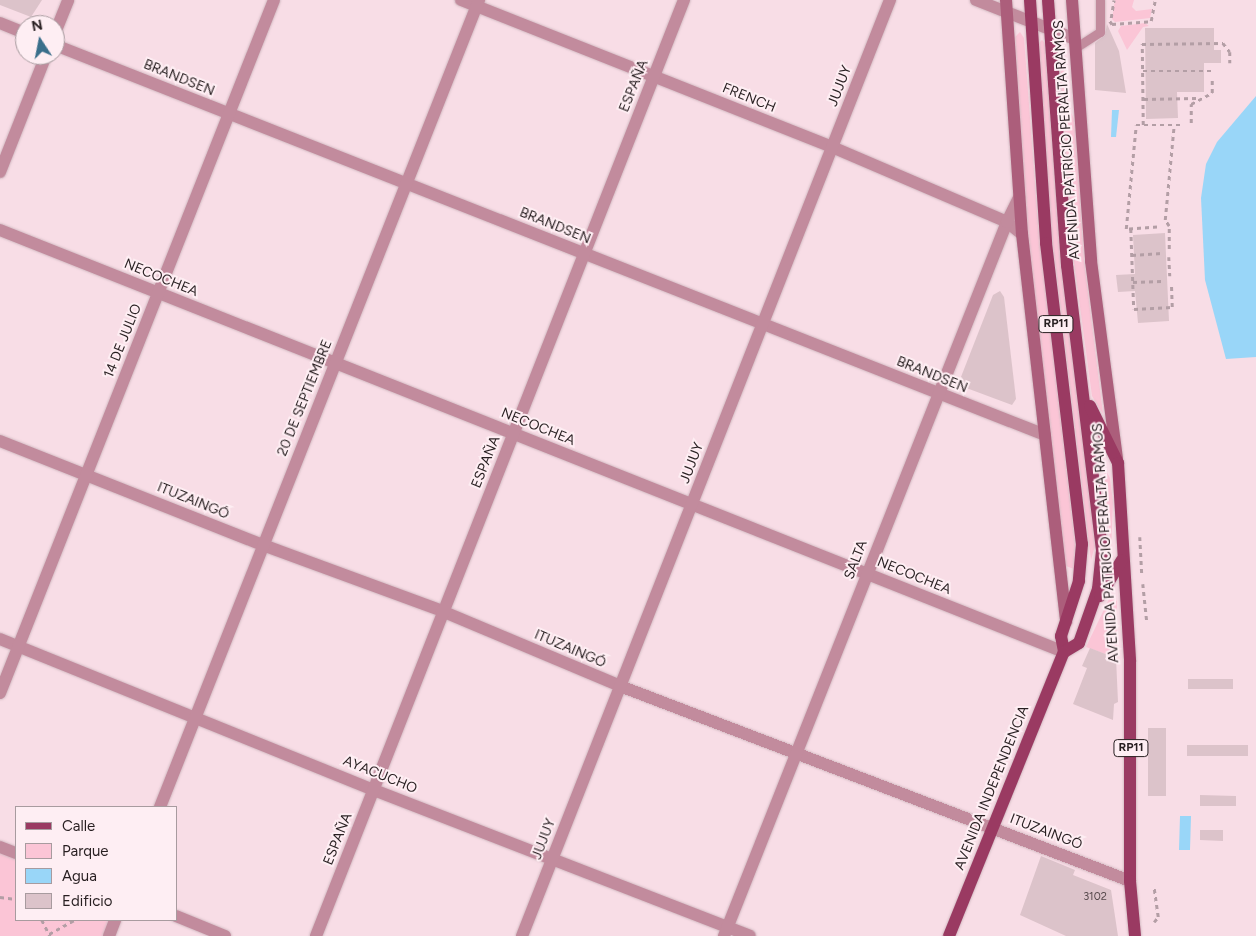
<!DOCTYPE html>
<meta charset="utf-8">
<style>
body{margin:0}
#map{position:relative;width:1256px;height:936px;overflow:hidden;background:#f8dde6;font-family:Figtree,sans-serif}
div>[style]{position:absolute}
.green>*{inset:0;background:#fbc5d6}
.water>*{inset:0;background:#99d6f8}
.building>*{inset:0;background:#dcc3ca}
.path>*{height:2.5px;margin-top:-1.25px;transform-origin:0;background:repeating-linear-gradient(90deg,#b39ea5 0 4px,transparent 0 8px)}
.roads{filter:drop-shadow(0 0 1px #d3bbc3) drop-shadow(0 0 1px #d3bbc3)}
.pedestrian>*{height:9px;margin:-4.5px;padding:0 4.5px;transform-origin:4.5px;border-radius:4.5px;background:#c28b9d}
.minor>*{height:12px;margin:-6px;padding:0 6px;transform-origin:6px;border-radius:6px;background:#c28b9d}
.secondary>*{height:12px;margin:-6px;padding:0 6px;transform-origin:6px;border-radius:6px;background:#ac5e7b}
.primary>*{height:12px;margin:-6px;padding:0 6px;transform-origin:6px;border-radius:6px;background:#9a3a62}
span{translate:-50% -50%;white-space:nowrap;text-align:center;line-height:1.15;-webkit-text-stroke:4px #feeef3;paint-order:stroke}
.number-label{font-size:11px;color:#55484b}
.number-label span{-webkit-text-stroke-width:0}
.shield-label span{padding:1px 4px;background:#feeef3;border:1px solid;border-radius:4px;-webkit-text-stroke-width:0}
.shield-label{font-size:12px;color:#281f21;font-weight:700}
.street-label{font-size:14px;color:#281f21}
.legend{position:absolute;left:15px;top:806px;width:162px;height:115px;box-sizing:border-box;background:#feeef3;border:1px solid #a89b9f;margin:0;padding:6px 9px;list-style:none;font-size:15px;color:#281f21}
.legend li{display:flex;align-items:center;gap:10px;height:25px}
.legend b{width:25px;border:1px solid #a89b9f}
.north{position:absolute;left:15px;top:15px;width:50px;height:50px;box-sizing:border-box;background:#feeef3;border:1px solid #a89b9f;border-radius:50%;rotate:349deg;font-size:14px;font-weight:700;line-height:20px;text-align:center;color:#281f21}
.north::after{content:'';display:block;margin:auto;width:18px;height:22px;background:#3a6f8b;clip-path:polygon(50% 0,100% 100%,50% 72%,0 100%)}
</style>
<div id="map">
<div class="green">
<i style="clip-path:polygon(1115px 0,1134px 0,1132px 7px,1136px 11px,1152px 9px,1150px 18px,1115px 22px,1112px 19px)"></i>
<i style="clip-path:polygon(1145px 23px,1149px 26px,1143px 27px,1127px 50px,1118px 31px,1121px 26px)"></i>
<i style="clip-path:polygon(1020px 32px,1024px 38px,1038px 224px,1075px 545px,1074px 569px,1066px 566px,1027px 229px,1015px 37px)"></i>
<i style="clip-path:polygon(1042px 40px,1045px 43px,1061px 266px,1091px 506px,1095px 546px,1091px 560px,1051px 228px,1038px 44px)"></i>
<i style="clip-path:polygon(1062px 48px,1066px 102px,1075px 121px,1084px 261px,1103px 414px,1092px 396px,1074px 262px,1059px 49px)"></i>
<i style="clip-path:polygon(1104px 467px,1110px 478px,1113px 502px,1111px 552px)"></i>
<i style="clip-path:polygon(1110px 597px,1117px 601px,1117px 658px,1086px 647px)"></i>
<i style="clip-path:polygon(0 846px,16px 853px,16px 920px,115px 920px,109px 936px,0 936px)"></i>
</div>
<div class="water">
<i style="clip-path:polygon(1256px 96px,1256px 357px,1226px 359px,1205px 280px,1201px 198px,1206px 164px,1217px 142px)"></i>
<i style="clip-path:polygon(1112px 110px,1119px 110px,1116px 137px,1111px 137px)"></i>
<i style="clip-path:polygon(1180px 816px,1191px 816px,1190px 850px,1179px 850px)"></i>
</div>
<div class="building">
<i style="clip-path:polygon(0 0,42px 0,31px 17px,0 5px)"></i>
<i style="clip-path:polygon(1107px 24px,1119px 51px,1126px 93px,1095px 90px,1095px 43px,1105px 35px)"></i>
<i style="clip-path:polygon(1145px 28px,1214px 28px,1214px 50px,1221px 50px,1221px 63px,1204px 63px,1204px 92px,1177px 92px,1178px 118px,1146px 119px)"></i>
<i style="clip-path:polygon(1165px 233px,1169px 321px,1138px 323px,1135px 291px,1118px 292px,1116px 275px,1135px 274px,1133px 235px)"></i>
<i style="clip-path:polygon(1000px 291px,1004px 297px,1016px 399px,1012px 405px,961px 386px,959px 382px,993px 295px)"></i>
<i style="clip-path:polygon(1090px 648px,1116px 658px,1118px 702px,1114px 704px,1113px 720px,1073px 704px,1087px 668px,1082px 666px)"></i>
<i style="clip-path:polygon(1188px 679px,1233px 679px,1233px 689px,1188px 689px)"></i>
<i style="clip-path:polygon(1148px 728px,1166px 728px,1166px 796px,1148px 796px)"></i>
<i style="clip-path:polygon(1187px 745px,1248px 745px,1248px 756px,1187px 756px)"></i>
<i style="clip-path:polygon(1200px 795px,1236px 796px,1236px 806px,1200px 806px)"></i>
<i style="clip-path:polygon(1200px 830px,1223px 830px,1223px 841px,1200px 840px)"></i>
<i style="clip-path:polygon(1041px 856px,1075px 870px,1073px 875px,1111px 890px,1118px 936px,1066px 936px,1020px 915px)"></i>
</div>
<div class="path">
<i style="left:1111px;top:18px;width:18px;rotate:-81deg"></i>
<i style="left:1110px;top:21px;width:4px;rotate:56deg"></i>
<i style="left:1112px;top:24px;width:39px;rotate:-4deg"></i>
<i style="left:1151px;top:21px;width:21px;rotate:-79deg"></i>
<i style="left:1143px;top:71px;width:71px"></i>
<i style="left:1144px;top:99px;width:52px;rotate:-1.1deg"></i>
<i style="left:1191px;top:123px;width:19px;rotate:-90deg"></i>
<i style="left:1191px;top:104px;width:24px;rotate:-28deg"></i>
<i style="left:1212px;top:93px;width:14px;rotate:-90deg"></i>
<i style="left:1143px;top:125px;width:81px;rotate:-90.7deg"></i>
<i style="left:1142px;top:44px;width:81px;rotate:-0.7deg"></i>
<i style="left:1223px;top:43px;width:11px;rotate:52deg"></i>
<i style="left:1230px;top:52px;width:11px;rotate:90deg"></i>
<i style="left:1157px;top:227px;width:31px;rotate:176deg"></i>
<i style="left:1126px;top:229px;width:104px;rotate:-84.5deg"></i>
<i style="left:1136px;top:125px;width:47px"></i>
<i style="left:1131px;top:229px;width:80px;rotate:87.9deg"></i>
<i style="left:1134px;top:309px;width:38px;rotate:-3deg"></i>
<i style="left:1172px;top:307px;width:23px;rotate:-92deg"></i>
<i style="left:1169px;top:249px;width:23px;rotate:-90deg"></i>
<i style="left:1169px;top:226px;width:7px;rotate:-124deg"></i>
<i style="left:1165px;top:220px;width:95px;rotate:-84.6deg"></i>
<i style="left:1132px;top:255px;width:30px;rotate:-4deg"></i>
<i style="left:1169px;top:257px;width:19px;rotate:87deg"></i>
<i style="left:1133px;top:282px;width:29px;rotate:-2deg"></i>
<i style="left:1140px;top:537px;width:37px;rotate:87deg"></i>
<i style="left:1143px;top:584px;width:36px;rotate:84deg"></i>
<i style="left:0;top:897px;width:16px;rotate:7deg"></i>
<i style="left:42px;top:920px;width:18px;rotate:63deg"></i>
<i style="left:1154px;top:922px;width:6px;rotate:-51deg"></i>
<i style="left:1158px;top:917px;width:30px;rotate:-98deg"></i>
<i style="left:49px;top:934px;width:29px;rotate:-29deg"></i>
</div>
<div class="roads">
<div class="pedestrian">
<i style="left:1075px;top:48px;width:30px;rotate:-33deg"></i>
<i style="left:1100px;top:32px;width:32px;rotate:-90deg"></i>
</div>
<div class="minor">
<i style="left:461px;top:0;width:399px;rotate:21.6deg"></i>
<i style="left:832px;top:147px;width:190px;rotate:23.2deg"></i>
<i style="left:1007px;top:222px;width:19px;rotate:39deg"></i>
<i style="left:976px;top:0;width:106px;rotate:21.5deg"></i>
<i style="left:0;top:23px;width:27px;rotate:22deg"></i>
<i style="left:55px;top:33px;width:35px;rotate:-68deg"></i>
<i style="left:55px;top:45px;width:1064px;rotate:21.5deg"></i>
<i style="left:0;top:172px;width:126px;rotate:-68.5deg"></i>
<i style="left:0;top:230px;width:1145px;rotate:21.63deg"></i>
<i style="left:0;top:441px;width:283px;rotate:21.6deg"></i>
<i style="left:263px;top:545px;width:191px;rotate:20.2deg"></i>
<i style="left:442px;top:611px;width:193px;rotate:22.8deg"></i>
<i style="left:620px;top:686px;width:546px;rotate:20.92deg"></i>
<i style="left:0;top:639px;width:403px;rotate:22deg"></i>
<i style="left:374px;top:790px;width:403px;rotate:21.2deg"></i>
<i style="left:0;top:693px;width:745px;rotate:-68.43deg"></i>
<i style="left:160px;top:807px;width:868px;rotate:-68.43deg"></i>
<i style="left:0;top:847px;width:17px;rotate:21deg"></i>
<i style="left:176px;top:916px;width:53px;rotate:22.2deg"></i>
<i style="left:109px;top:936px;width:17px;rotate:-69deg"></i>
<i style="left:316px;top:936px;width:1006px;rotate:-68.54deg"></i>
<i style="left:522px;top:936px;width:1006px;rotate:-68.54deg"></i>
<i style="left:724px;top:936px;width:768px;rotate:-68.38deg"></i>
<i style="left:1007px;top:222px;width:28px;rotate:-64deg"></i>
</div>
<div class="secondary">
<i style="left:1006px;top:0;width:235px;rotate:86.1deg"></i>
<i style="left:1022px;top:234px;width:390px;rotate:83.5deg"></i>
<i style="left:1072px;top:0;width:262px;rotate:85.8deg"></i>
<i style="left:1091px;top:261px;width:199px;rotate:82.5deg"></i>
</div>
<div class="primary">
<i style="left:1030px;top:0;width:244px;rotate:86.2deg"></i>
<i style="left:1046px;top:243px;width:303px;rotate:83.2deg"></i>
<i style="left:1082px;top:544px;width:37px;rotate:95deg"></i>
<i style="left:1079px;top:581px;width:58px;rotate:108.1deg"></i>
<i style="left:1061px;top:636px;width:16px;rotate:79deg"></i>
<i style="left:1048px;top:0;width:266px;rotate:85.9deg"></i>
<i style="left:1067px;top:265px;width:288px;rotate:83deg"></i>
<i style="left:1102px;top:551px;width:38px;rotate:96deg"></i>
<i style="left:1098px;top:589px;width:57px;rotate:109.4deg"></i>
<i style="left:1079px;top:643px;width:17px;rotate:149deg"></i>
<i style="left:1090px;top:406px;width:64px;rotate:63.8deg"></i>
<i style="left:1118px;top:463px;width:199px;rotate:86.5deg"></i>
<i style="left:1130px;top:662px;width:219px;rotate:90deg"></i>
<i style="left:1130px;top:881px;width:55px;rotate:84.8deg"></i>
<i style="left:1100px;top:596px;width:42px;rotate:-58.6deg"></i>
<i style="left:949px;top:936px;width:306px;rotate:-68deg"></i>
</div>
</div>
<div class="number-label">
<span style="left:1095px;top:897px">3102</span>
</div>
<div class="shield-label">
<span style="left:1056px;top:324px">RP11</span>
<span style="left:1131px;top:748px">RP11</span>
</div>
<div class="street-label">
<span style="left:179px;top:78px;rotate:22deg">BRANDSEN</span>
<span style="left:634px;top:86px;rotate:-68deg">ESPAÑA</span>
<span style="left:840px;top:86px;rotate:-69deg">JUJUY</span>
<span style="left:749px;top:98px;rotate:22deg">FRENCH</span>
<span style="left:1067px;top:140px;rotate:-94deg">AVENIDA PATRICIO PERALTA RAMOS</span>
<span style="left:555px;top:226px;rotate:22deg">BRANDSEN</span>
<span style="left:161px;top:278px;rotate:22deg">NECOCHEA</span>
<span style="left:123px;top:341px;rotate:-68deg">14 DE JULIO</span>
<span style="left:932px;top:375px;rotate:22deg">BRANDSEN</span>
<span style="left:305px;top:398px;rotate:-68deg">20 DE SEPTIEMBRE</span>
<span style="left:538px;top:427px;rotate:22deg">NECOCHEA</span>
<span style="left:486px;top:462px;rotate:-68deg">ESPAÑA</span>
<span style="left:692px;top:463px;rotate:-69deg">JUJUY</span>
<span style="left:193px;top:501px;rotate:22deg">ITUZAINGÓ</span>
<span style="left:1106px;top:543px;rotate:-94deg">AVENIDA PATRICIO PERALTA RAMOS</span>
<span style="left:856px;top:560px;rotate:-69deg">SALTA</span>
<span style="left:914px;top:576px;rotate:22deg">NECOCHEA</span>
<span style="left:570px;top:649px;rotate:23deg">ITUZAINGÓ</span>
<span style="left:380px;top:775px;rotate:22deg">AYACUCHO</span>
<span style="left:992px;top:788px;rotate:-68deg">AVENIDA INDEPENDENCIA</span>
<span style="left:1046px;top:832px;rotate:21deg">ITUZAINGÓ</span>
<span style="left:338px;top:839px;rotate:-68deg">ESPAÑA</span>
<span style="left:544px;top:839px;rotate:-69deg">JUJUY</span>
</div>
<ul class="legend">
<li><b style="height:6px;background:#9a3a62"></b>Calle</li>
<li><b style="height:14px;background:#fbc5d6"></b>Parque</li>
<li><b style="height:14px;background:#99d6f8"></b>Agua</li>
<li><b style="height:14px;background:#dcc3ca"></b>Edificio</li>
</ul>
<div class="north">N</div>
</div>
